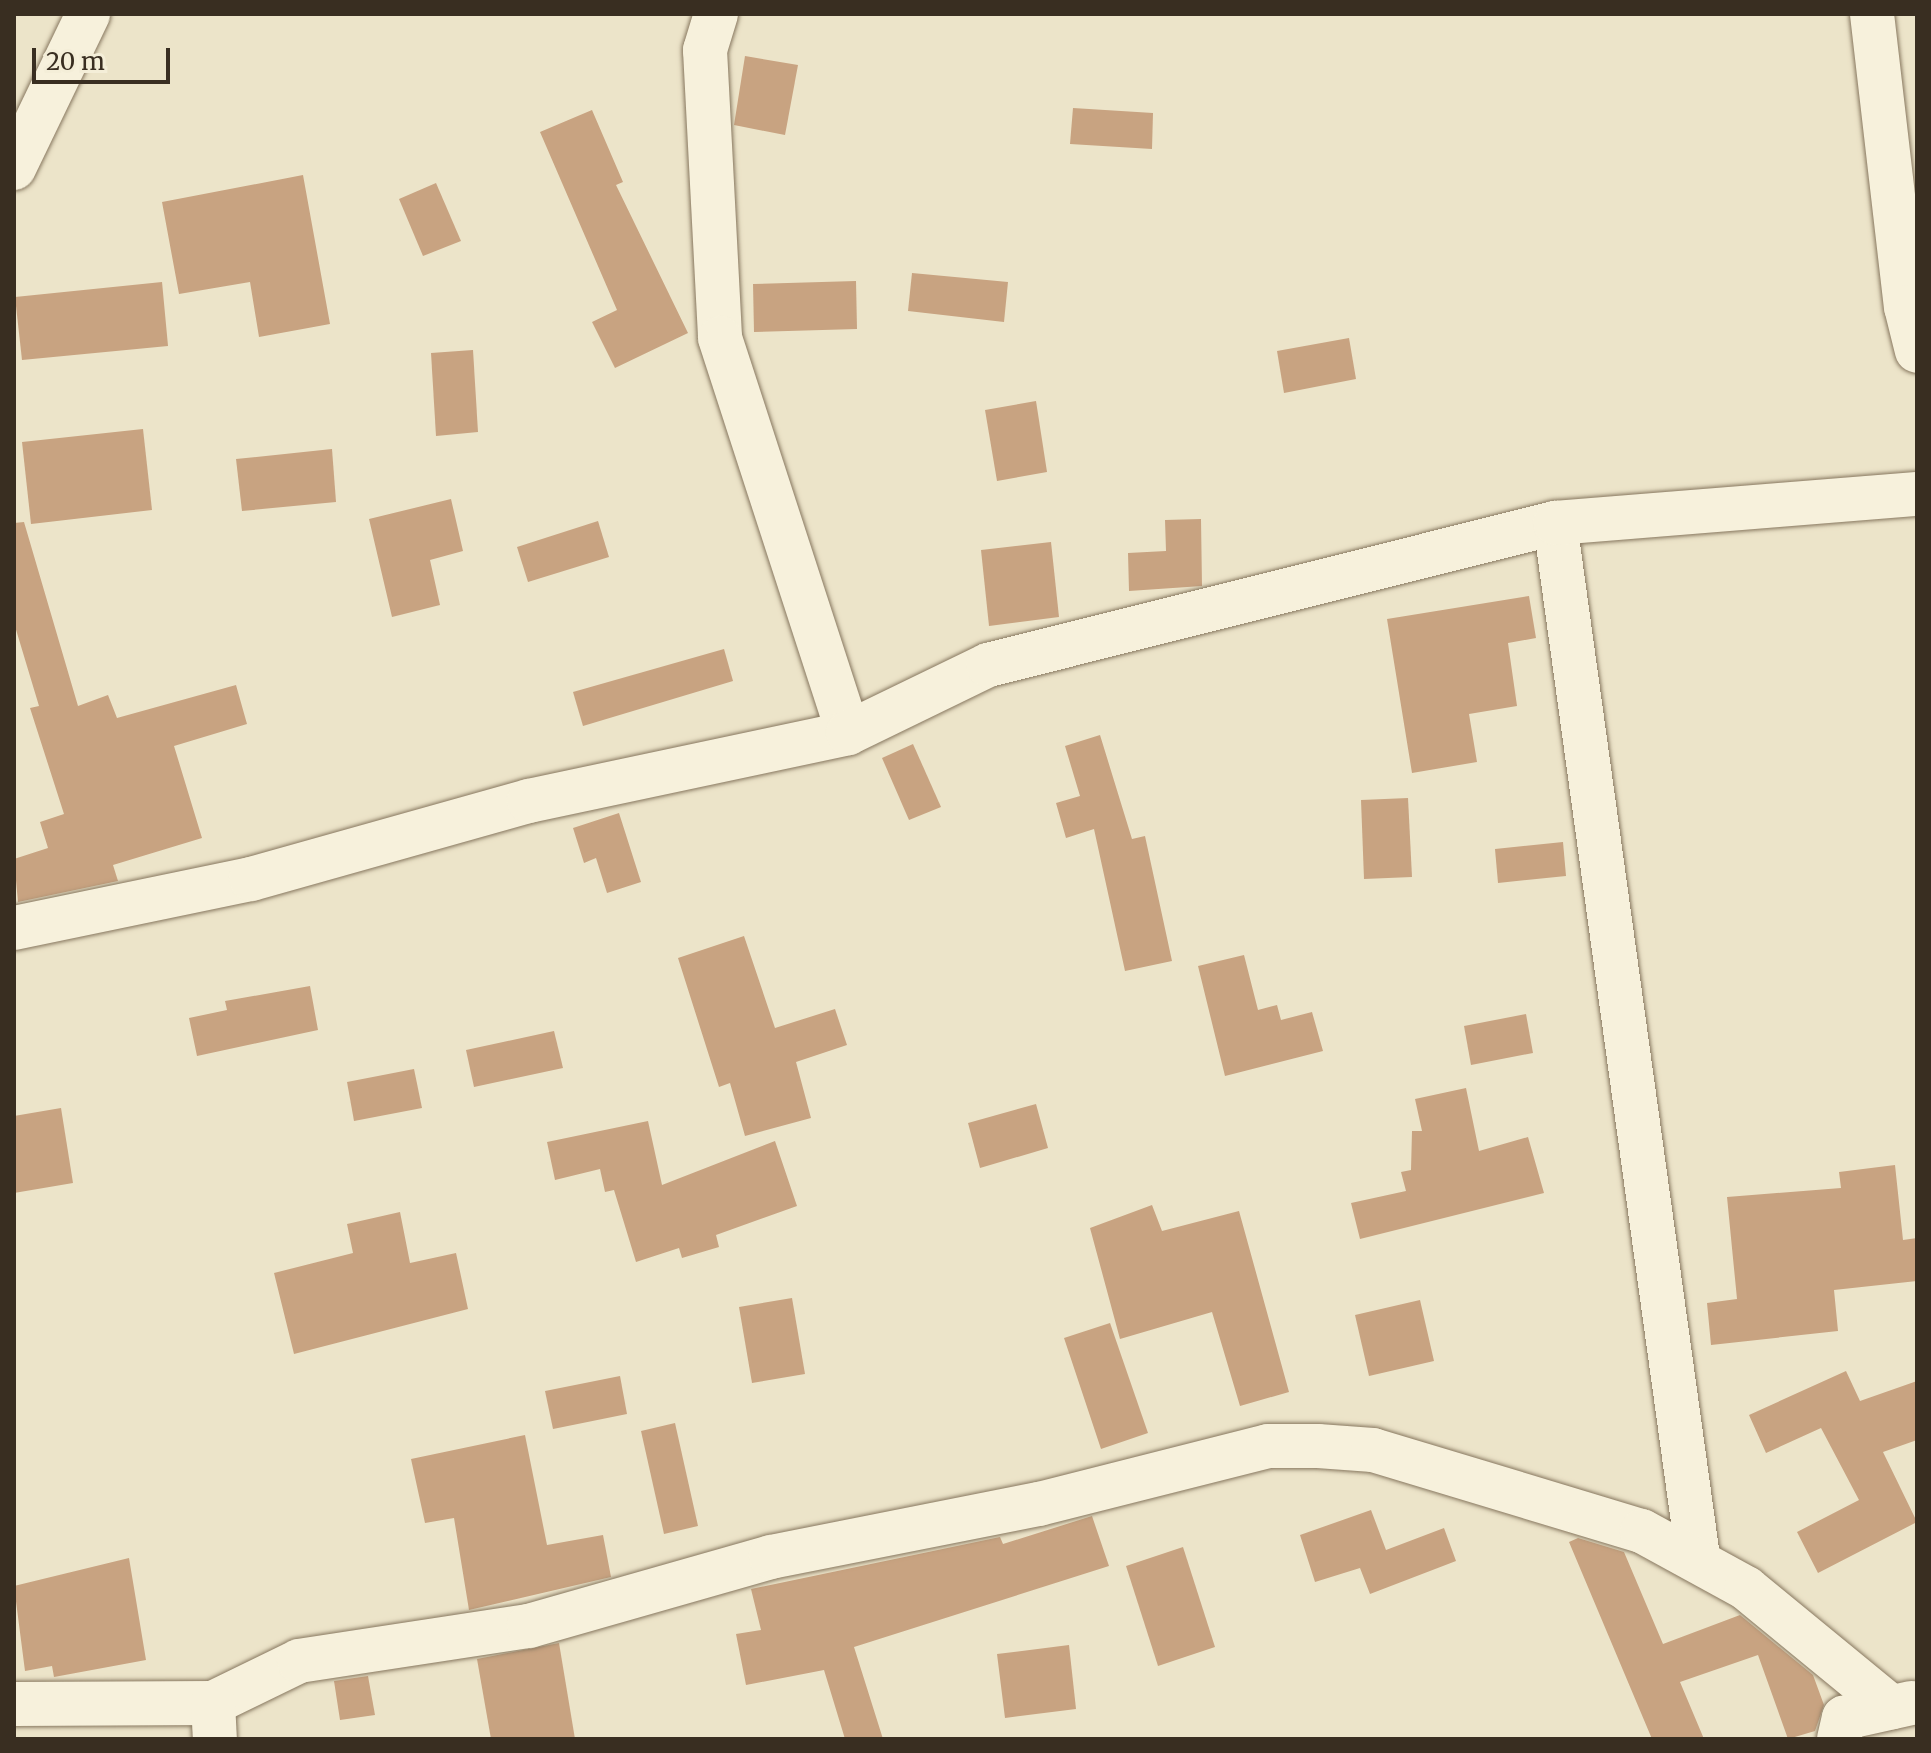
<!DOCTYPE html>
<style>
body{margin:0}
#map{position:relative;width:1931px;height:1753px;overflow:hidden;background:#ece4c9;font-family:Merriweather,serif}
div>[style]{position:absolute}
.building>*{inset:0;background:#c8a381}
.roads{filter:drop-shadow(0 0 2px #87775f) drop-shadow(0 0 2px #87775f)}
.street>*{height:44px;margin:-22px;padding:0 22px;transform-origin:22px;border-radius:22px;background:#f7f1dc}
span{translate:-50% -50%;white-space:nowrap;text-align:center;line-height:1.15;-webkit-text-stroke:7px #f4eed8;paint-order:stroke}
.frame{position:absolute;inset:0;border:16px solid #392e21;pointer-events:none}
.scale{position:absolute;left:32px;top:48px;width:138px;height:36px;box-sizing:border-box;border:4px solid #392e21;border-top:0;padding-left:10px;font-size:24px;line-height:28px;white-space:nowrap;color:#392e21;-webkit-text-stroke:6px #f4eed8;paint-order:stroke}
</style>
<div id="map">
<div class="building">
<i style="clip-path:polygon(745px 56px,798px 65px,785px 135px,734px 125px)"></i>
<i style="clip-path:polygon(1073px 108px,1153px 113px,1152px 149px,1070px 144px)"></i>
<i style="clip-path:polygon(592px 110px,623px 182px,616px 185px,688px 333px,615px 368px,592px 322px,617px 310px,540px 132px)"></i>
<i style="clip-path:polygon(303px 175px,330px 324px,259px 337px,250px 282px,179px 294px,162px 202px)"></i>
<i style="clip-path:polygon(436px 183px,461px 241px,423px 256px,399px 199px)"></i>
<i style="clip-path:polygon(912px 273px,1008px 282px,1004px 322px,908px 311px)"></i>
<i style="clip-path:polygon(856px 281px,857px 329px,754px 332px,753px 284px)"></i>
<i style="clip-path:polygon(162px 282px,168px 346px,22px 360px,15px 297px)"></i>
<i style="clip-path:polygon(1349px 338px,1356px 379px,1284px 393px,1277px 351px)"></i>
<i style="clip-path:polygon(473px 350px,478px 432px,436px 436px,431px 353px)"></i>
<i style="clip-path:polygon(1036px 401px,1047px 472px,997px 481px,985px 410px)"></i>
<i style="clip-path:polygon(143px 429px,152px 510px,31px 524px,22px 442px)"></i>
<i style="clip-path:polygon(332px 449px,336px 502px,242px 511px,236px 459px)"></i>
<i style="clip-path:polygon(451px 499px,463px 551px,430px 560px,440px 605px,392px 617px,369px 519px)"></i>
<i style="clip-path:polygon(1201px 519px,1202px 586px,1129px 591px,1128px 553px,1166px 551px,1165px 520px)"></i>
<i style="clip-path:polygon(598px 521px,609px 557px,528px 582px,517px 547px)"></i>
<i style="clip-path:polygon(24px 522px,78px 706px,108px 695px,117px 718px,236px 685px,247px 724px,174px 746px,202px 838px,113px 865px,118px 881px,18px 902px,14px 859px,48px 848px,40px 822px,64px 814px,30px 708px,39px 706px,14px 623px,14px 523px)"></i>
<i style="clip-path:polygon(1051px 542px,1059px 617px,989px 626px,981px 550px)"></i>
<i style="clip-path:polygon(1529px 596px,1536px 638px,1508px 643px,1517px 706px,1469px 714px,1477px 762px,1412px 773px,1387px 619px)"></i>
<i style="clip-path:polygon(724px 649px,733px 681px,583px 726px,573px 692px)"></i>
<i style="clip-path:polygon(1100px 735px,1132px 839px,1145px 836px,1172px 961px,1125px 971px,1094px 829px,1066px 838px,1056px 803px,1080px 796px,1065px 746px)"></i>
<i style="clip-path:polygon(913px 744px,941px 807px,909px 820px,882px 758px)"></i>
<i style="clip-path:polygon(1408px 798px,1412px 877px,1364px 879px,1361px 800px)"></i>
<i style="clip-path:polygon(619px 813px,641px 882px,607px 893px,596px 858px,584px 863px,573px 828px)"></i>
<i style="clip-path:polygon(1563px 842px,1566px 876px,1498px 883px,1495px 849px)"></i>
<i style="clip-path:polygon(744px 936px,775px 1028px,835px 1009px,847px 1045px,796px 1062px,811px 1118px,745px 1136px,730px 1083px,719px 1087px,678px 958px)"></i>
<i style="clip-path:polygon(1244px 955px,1258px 1010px,1277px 1005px,1281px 1020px,1312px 1012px,1323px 1051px,1225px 1076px,1198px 966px)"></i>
<i style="clip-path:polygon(310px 986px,318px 1030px,197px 1056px,189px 1018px,227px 1010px,225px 1001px)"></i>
<i style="clip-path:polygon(1526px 1014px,1533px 1053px,1471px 1065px,1464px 1026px)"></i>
<i style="clip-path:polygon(554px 1031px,563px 1068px,474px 1087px,466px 1050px)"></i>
<i style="clip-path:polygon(414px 1069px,422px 1108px,354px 1121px,347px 1082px)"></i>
<i style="clip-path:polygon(1466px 1088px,1479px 1151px,1528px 1137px,1544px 1193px,1360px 1239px,1351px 1203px,1406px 1191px,1401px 1172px,1411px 1170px,1412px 1131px,1422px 1131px,1415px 1099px)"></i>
<i style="clip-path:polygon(1036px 1104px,1048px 1148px,980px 1168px,968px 1123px)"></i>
<i style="clip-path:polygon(61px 1108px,73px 1183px,14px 1193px,14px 1116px)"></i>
<i style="clip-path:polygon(648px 1121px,662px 1185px,775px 1141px,797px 1206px,716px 1235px,719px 1247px,682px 1258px,679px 1248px,636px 1262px,614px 1190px,605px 1192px,600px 1169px,555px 1180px,547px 1142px)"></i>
<i style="clip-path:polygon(1895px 1165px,1903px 1240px,1917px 1238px,1917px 1281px,1834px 1290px,1838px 1331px,1711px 1345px,1707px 1303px,1737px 1299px,1727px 1197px,1841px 1188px,1839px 1172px)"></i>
<i style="clip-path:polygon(1152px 1205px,1162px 1231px,1239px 1211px,1289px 1392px,1240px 1406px,1212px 1312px,1120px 1339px,1090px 1228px)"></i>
<i style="clip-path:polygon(400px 1212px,410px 1263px,456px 1253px,468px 1309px,294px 1354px,274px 1273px,353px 1253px,347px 1224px)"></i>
<i style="clip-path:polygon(792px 1298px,805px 1374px,752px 1383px,739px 1307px)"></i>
<i style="clip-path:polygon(1420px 1300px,1434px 1361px,1369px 1376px,1355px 1315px)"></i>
<i style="clip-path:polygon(1110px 1323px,1148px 1433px,1101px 1449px,1064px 1338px)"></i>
<i style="clip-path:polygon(1846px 1371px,1860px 1401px,1917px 1381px,1917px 1440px,1883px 1452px,1917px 1522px,1818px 1573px,1797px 1532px,1859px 1500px,1821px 1428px,1766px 1453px,1749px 1415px)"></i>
<i style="clip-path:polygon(620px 1376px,627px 1414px,553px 1429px,545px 1391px)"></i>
<i style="clip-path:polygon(675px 1423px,698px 1526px,664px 1534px,641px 1431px)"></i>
<i style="clip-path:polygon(525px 1435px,547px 1545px,603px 1535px,611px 1577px,469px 1610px,454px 1518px,425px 1523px,411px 1459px)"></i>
<i style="clip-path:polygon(1371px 1510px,1386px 1550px,1444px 1528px,1456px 1561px,1370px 1594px,1360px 1568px,1315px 1582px,1300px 1535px)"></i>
<i style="clip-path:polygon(1092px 1516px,1109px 1566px,854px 1647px,883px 1739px,845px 1739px,824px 1670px,746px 1685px,736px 1634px,761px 1630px,751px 1589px,1000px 1537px,1003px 1544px)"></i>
<i style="clip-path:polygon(1578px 1538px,1624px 1552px,1663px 1644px,1740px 1615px,1813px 1675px,1824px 1705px,1815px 1731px,1788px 1739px,1758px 1655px,1680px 1682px,1704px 1739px,1652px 1739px,1569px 1542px)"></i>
<i style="clip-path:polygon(1183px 1547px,1215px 1647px,1158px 1666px,1126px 1566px)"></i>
<i style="clip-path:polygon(129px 1558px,146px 1660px,54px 1677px,52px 1666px,25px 1671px,14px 1586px)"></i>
<i style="clip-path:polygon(559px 1643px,575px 1739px,491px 1739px,477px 1659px)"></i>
<i style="clip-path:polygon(1069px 1645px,1076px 1709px,1005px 1718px,997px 1654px)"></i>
<i style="clip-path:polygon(368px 1676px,375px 1715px,340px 1720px,334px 1681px)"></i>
</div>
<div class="roads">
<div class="street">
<i style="left:716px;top:14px;width:38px;rotate:107deg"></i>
<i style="left:705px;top:50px;width:288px;rotate:87deg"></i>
<i style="left:720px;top:338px;width:415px;rotate:72deg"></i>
<i style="left:1872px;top:14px;width:295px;rotate:83.4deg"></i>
<i style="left:1906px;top:307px;width:45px;rotate:76deg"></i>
<i style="left:14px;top:168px;width:171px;rotate:-64.3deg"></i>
<i style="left:1555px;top:523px;width:1045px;rotate:82.13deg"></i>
<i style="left:14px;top:928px;width:242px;rotate:-11.7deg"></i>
<i style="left:251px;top:879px;width:289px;rotate:-15.7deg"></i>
<i style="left:529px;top:801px;width:326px;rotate:-12deg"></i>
<i style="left:848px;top:733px;width:156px;rotate:-25.9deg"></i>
<i style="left:988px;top:665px;width:585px;rotate:-14.06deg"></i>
<i style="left:1555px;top:523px;width:363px;rotate:-4.6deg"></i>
<i style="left:213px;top:1703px;width:96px;rotate:-26deg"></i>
<i style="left:299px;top:1661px;width:233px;rotate:-8.7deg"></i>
<i style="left:529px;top:1626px;width:252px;rotate:-15.9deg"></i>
<i style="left:771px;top:1557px;width:273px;rotate:-11.2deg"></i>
<i style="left:1039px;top:1504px;width:236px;rotate:-14.2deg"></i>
<i style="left:1268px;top:1446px;width:50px"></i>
<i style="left:1318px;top:1446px;width:55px;rotate:4.2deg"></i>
<i style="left:1373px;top:1450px;width:281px;rotate:16.8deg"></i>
<i style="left:1642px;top:1531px;width:119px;rotate:28.7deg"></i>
<i style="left:1746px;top:1588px;width:188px;rotate:39.4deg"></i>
<i style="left:14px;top:1704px;width:199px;rotate:-0.3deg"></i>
<i style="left:213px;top:1703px;width:36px;rotate:87deg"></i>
<i style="left:1839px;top:1739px;width:22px;rotate:-77deg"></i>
<i style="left:1844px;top:1718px;width:69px;rotate:-12.6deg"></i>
</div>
</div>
<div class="frame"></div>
<div class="scale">20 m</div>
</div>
